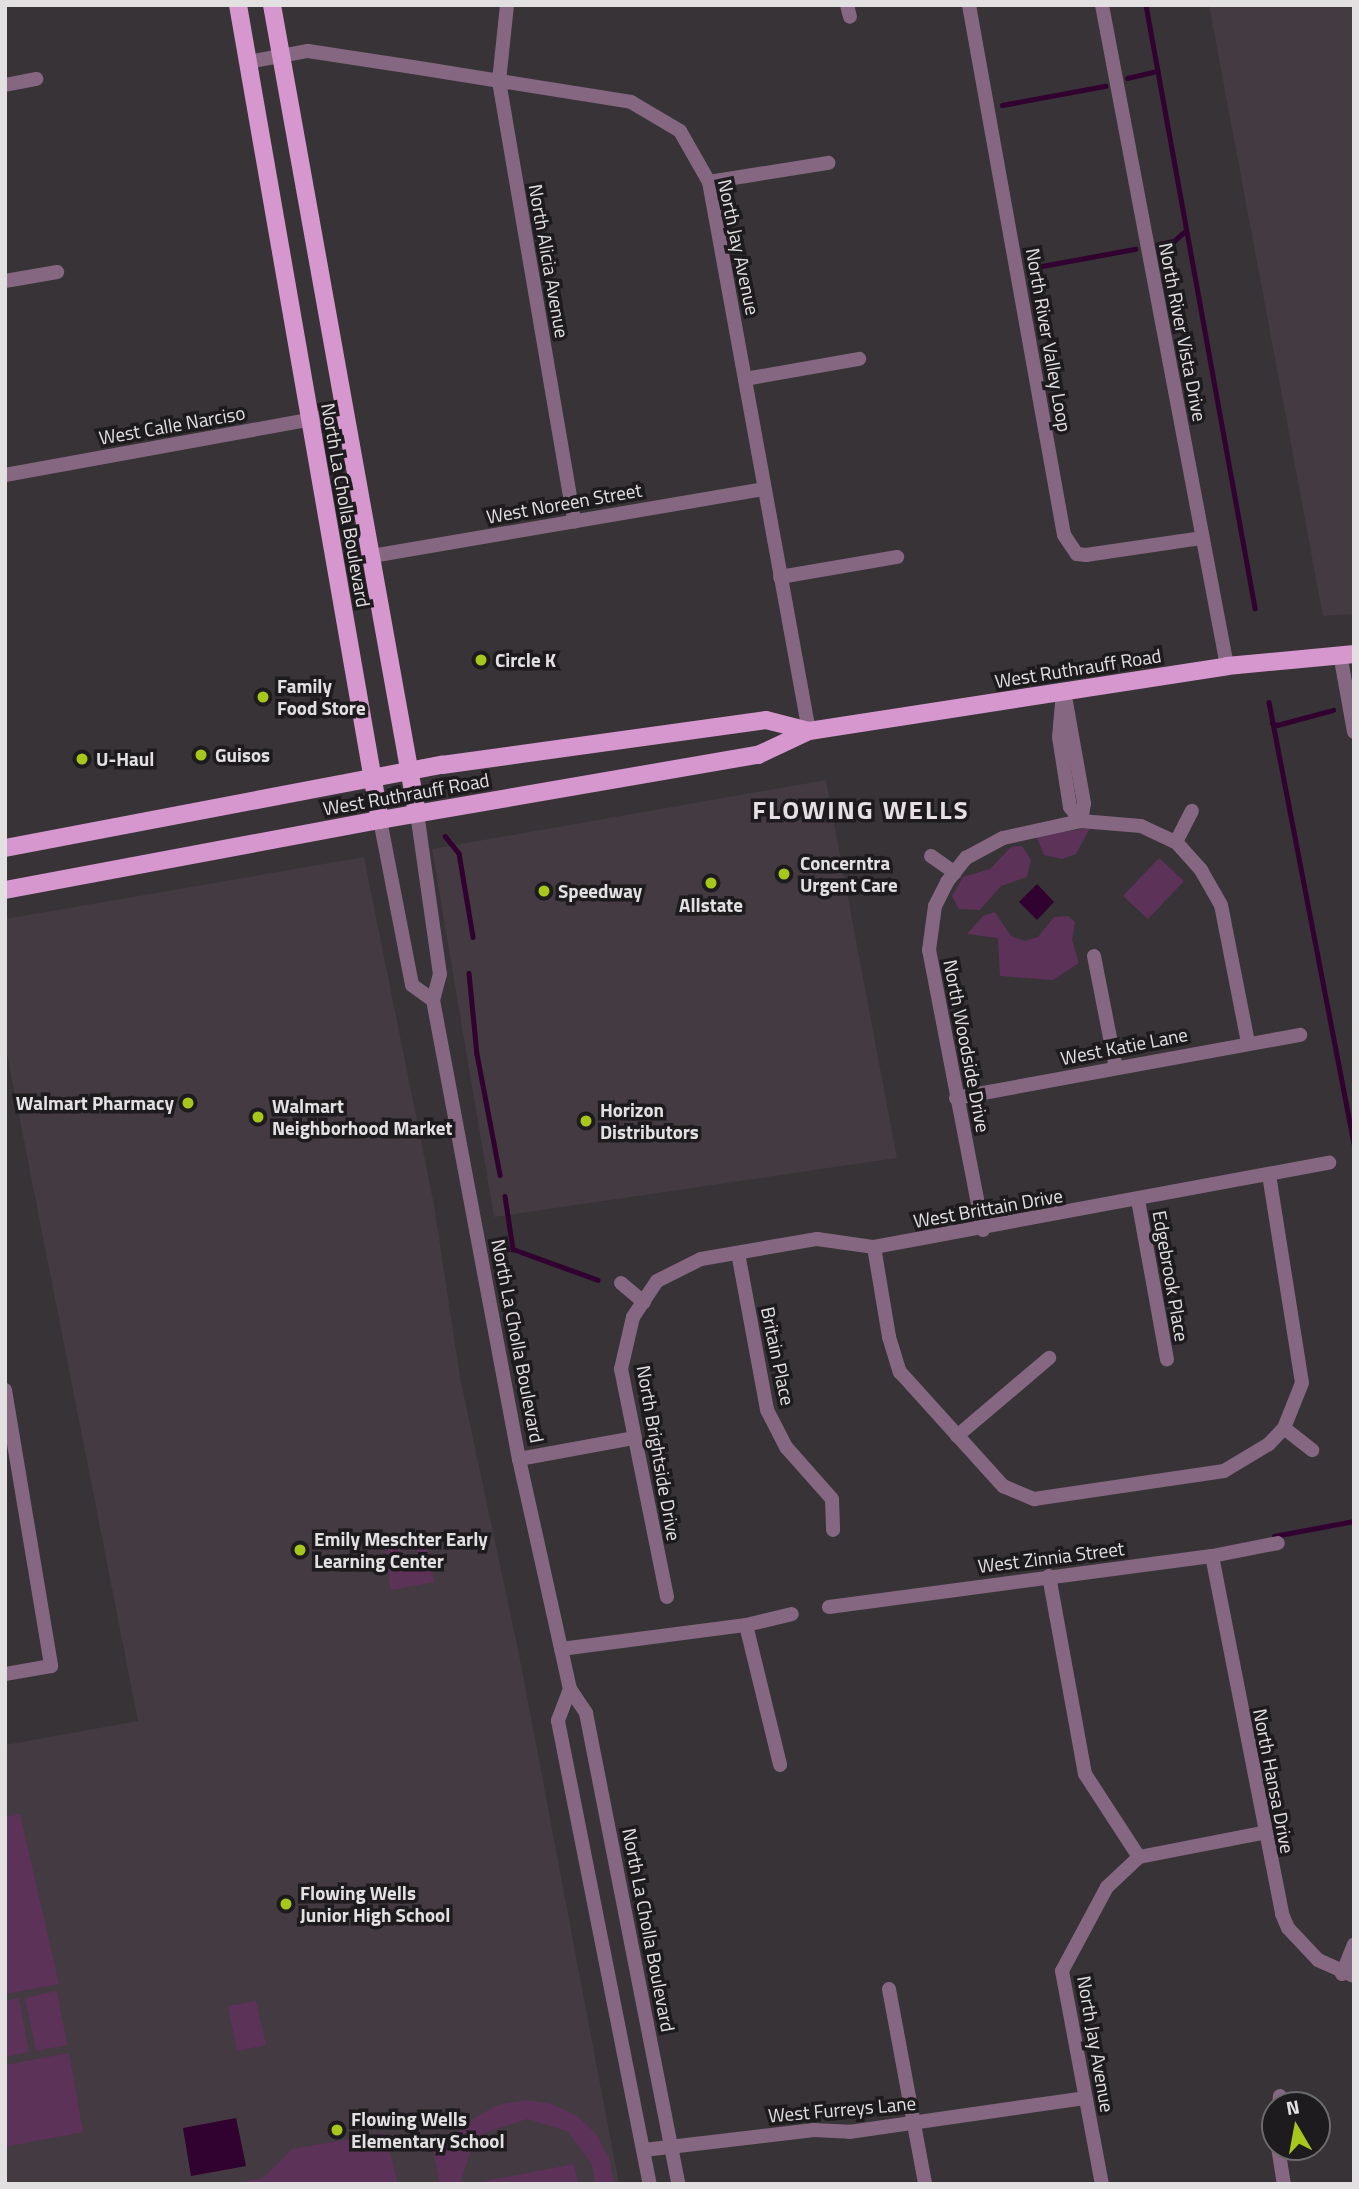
<!DOCTYPE html>
<style>
body{margin:0}
#map{position:relative;width:1359px;height:2189px;overflow:hidden;background:#373336;font-family:"Titillium Web",sans-serif}
div>[style]{position:absolute}
.built>*{inset:0;background:#433a42}
.green>*{inset:0;background:#5d3259}
.water>*{inset:0;background:#31012f}
.stream>*{height:4.5px;margin:-2.25px;padding:0 2.25px;transform-origin:2.25px;border-radius:2.25px;background:#31012f}
.minor>*{height:14px;margin:-7px;padding:0 7px;transform-origin:7px;border-radius:7px;background:#856781}
.tertiary>*{height:14px;margin:-7px;padding:0 7px;transform-origin:7px;border-radius:7px;background:#856781}
.primary>*{height:18px;margin:-9px;padding:0 9px;transform-origin:9px;border-radius:9px;background:#d597ce}
.dots>*{width:19px;height:19px;translate:-50% -50%;box-sizing:border-box;border:4px solid #1d1b1d;border-radius:50%}
span{translate:-50% -50%;white-space:nowrap;text-align:center;line-height:1.15;-webkit-text-stroke:7px #1d1b1d;paint-order:stroke}
.street-label{font-size:19px;color:#e3e0e2}
.poi-label{font-size:19px;color:#e3e0e2;font-weight:700}
.left{translate:0 -50%;text-align:left}
.right{translate:-100% -50%;text-align:right}
.district-label{font-size:26px;color:#e6e0e5;font-weight:700;letter-spacing:2px}
.frame{position:absolute;inset:0;border:7px solid #e3e0e2;pointer-events:none}
.north{position:absolute;left:1261px;top:2091px;width:70px;height:70px;box-sizing:border-box;background:#1d1b1d;border:2px solid #6c6a6c;border-radius:50%;rotate:350deg;font-size:19px;font-weight:700;line-height:28px;text-align:center;color:#e3e0e2}
.north::after{content:'';display:block;margin:auto;width:24px;height:32px;background:#a8c71d;clip-path:polygon(50% 0,100% 100%,50% 72%,0 100%)}
</style>
<div id="map">
<div class="built">
<i style="clip-path:polygon(1209px 5px,1354px 5px,1354px 614px,1323px 616px)"></i>
<i style="clip-path:polygon(826px 780px,897px 1158px,494px 1217px,432px 849px)"></i>
<i style="clip-path:polygon(364px 857px,434px 1205px,460px 1377px,519px 1654px,619px 2184px,5px 2184px,5px 1745px,138px 1721px,5px 1044px,5px 919px)"></i>
</div>
<div class="green">
<i style="clip-path:polygon(1090px 828px,1076px 854px,1062px 859px,1044px 855px,1036px 836px)"></i>
<i style="clip-path:polygon(1022px 846px,1031px 860px,1027px 877px,1001px 886px,980px 910px,959px 909px,952px 896px,963px 877px,990px 869px,1011px 847px)"></i>
<i style="clip-path:polygon(1159px 858px,1184px 881px,1148px 919px,1123px 896px)"></i>
<i style="clip-path:polygon(995px 912px,1011px 936px,1025px 941px,1038px 937px,1054px 917px,1068px 916px,1075px 922px,1072px 940px,1079px 963px,1053px 980px,1000px 976px,998px 938px,967px 934px,983px 916px)"></i>
<i style="clip-path:polygon(427px 1543px,434px 1582px,391px 1590px,385px 1550px,399px 1547px,401px 1558px,418px 1555px,416px 1545px)"></i>
<i style="clip-path:polygon(20px 1814px,59px 1984px,5px 1994px,5px 1817px)"></i>
<i style="clip-path:polygon(57px 1991px,67px 2045px,36px 2051px,25px 1998px)"></i>
<i style="clip-path:polygon(19px 1998px,29px 2052px,5px 2057px,5px 2001px)"></i>
<i style="clip-path:polygon(256px 2001px,266px 2045px,237px 2051px,228px 2006px)"></i>
<i style="clip-path:polygon(69px 2053px,83px 2132px,5px 2147px,5px 2065px)"></i>
<i style="clip-path:polygon(525px 2100px,552px 2104px,577px 2116px,596px 2134px,609px 2158px,614px 2184px,595px 2184px,592px 2164px,567px 2131px,527px 2119px,487px 2132px,472px 2147px,460px 2184px,440px 2184px,431px 2139px,458px 2134px,474px 2118px,498px 2105px)"></i>
<i style="clip-path:polygon(385px 2133px,398px 2184px,232px 2184px,263px 2178px,292px 2149px)"></i>
<i style="clip-path:polygon(574px 2164px,578px 2184px,470px 2184px)"></i>
</div>
<div class="water">
<i style="clip-path:polygon(1037px 884px,1054px 902px,1037px 920px,1019px 902px)"></i>
<i style="clip-path:polygon(236px 2118px,246px 2166px,191px 2176px,183px 2128px)"></i>
</div>
<div class="stream">
<i style="left:1146px;top:5px;width:613px;rotate:79.75deg"></i>
<i style="left:1127px;top:78px;width:31px;rotate:-13deg"></i>
<i style="left:1002px;top:105px;width:105px;rotate:-10.5deg"></i>
<i style="left:1159px;top:244px;width:15px;rotate:-11deg"></i>
<i style="left:1174px;top:241px;width:15px;rotate:-42deg"></i>
<i style="left:1031px;top:268px;width:106px;rotate:-10.4deg"></i>
<i style="left:1269px;top:702px;width:449px;rotate:79.1deg"></i>
<i style="left:1272px;top:723px;width:5px;rotate:22deg"></i>
<i style="left:1277px;top:725px;width:58px;rotate:-15deg"></i>
<i style="left:445px;top:836px;width:22px;rotate:51deg"></i>
<i style="left:459px;top:853px;width:85px;rotate:80.5deg"></i>
<i style="left:469px;top:973px;width:81px;rotate:84.4deg"></i>
<i style="left:477px;top:1054px;width:123px;rotate:79.2deg"></i>
<i style="left:505px;top:1196px;width:54px;rotate:81.4deg"></i>
<i style="left:513px;top:1249px;width:90px;rotate:20deg"></i>
<i style="left:1274px;top:1536px;width:81px;rotate:-10.6deg"></i>
</div>
<div class="minor">
<i style="left:507px;top:5px;width:76px;rotate:96deg"></i>
<i style="left:499px;top:81px;width:447px;rotate:80.3deg"></i>
<i style="left:847px;top:5px;width:12px;rotate:76deg"></i>
<i style="left:969px;top:5px;width:538px;rotate:79.84deg"></i>
<i style="left:1064px;top:535px;width:23px;rotate:56deg"></i>
<i style="left:1077px;top:554px;width:9px;rotate:6deg"></i>
<i style="left:1086px;top:555px;width:116px;rotate:-8.4deg"></i>
<i style="left:1102px;top:5px;width:673px;rotate:79.29deg"></i>
<i style="left:248px;top:62px;width:61px;rotate:-10.4deg"></i>
<i style="left:308px;top:51px;width:106px;rotate:8.7deg"></i>
<i style="left:413px;top:67px;width:221px;rotate:9.1deg"></i>
<i style="left:631px;top:102px;width:57px;rotate:30.6deg"></i>
<i style="left:680px;top:131px;width:59px;rotate:60.4deg"></i>
<i style="left:709px;top:182px;width:558px;rotate:79.68deg"></i>
<i style="left:5px;top:85px;width:32px;rotate:-11deg"></i>
<i style="left:709px;top:182px;width:121px;rotate:-9.1deg"></i>
<i style="left:5px;top:281px;width:53px;rotate:-9.8deg"></i>
<i style="left:745px;top:379px;width:116px;rotate:-10deg"></i>
<i style="left:5px;top:475px;width:347px;rotate:-10.3deg"></i>
<i style="left:372px;top:556px;width:397px;rotate:-9.7deg"></i>
<i style="left:780px;top:577px;width:119px;rotate:-9.7deg"></i>
<i style="left:1340px;top:654px;width:79px;rotate:79.8deg"></i>
<i style="left:1063px;top:692px;width:45px;rotate:95.1deg"></i>
<i style="left:1059px;top:737px;width:71px;rotate:81.1deg"></i>
<i style="left:1070px;top:807px;width:18px;rotate:52deg"></i>
<i style="left:1066px;top:702px;width:103px;rotate:79.9deg"></i>
<i style="left:1084px;top:803px;width:18px;rotate:99deg"></i>
<i style="left:1176px;top:842px;width:35px;rotate:-63deg"></i>
<i style="left:931px;top:856px;width:29px;rotate:35deg"></i>
<i style="left:1094px;top:956px;width:114px;rotate:78.9deg"></i>
<i style="left:956px;top:1098px;width:350px;rotate:-10.4deg"></i>
<i style="left:1138px;top:1200px;width:162px;rotate:79.7deg"></i>
<i style="left:983px;top:1230px;width:285px;rotate:-100.9deg"></i>
<i style="left:929px;top:950px;width:44px;rotate:-82.2deg"></i>
<i style="left:935px;top:906px;width:27px;rotate:-63deg"></i>
<i style="left:947px;top:882px;width:31px;rotate:-52deg"></i>
<i style="left:966px;top:858px;width:42px;rotate:-28.4deg"></i>
<i style="left:1003px;top:838px;width:80px;rotate:-12.3deg"></i>
<i style="left:1081px;top:821px;width:60px;rotate:4.8deg"></i>
<i style="left:1141px;top:826px;width:38px;rotate:25deg"></i>
<i style="left:1176px;top:842px;width:38px;rotate:48deg"></i>
<i style="left:1201px;top:870px;width:40px;rotate:60.3deg"></i>
<i style="left:1221px;top:905px;width:140px;rotate:78.9deg"></i>
<i style="left:874px;top:1247px;width:91px;rotate:80.5deg"></i>
<i style="left:889px;top:1337px;width:37px;rotate:73deg"></i>
<i style="left:900px;top:1372px;width:154px;rotate:47.9deg"></i>
<i style="left:1003px;top:1486px;width:34px;rotate:23deg"></i>
<i style="left:1034px;top:1499px;width:192px;rotate:-8.4deg"></i>
<i style="left:1224px;top:1471px;width:52px;rotate:-31deg"></i>
<i style="left:1269px;top:1444px;width:22px;rotate:-47deg"></i>
<i style="left:1284px;top:1428px;width:48px;rotate:-68.2deg"></i>
<i style="left:1302px;top:1383px;width:211px;rotate:-99deg"></i>
<i style="left:738px;top:1253px;width:160px;rotate:79.5deg"></i>
<i style="left:767px;top:1410px;width:42px;rotate:62.8deg"></i>
<i style="left:786px;top:1447px;width:69px;rotate:48.5deg"></i>
<i style="left:832px;top:1499px;width:31px;rotate:88deg"></i>
<i style="left:621px;top:1283px;width:30px;rotate:40deg"></i>
<i style="left:5px;top:1390px;width:280px;rotate:80.5deg"></i>
<i style="left:51px;top:1666px;width:47px;rotate:170.1deg"></i>
<i style="left:1284px;top:1428px;width:36px;rotate:38deg"></i>
<i style="left:957px;top:1436px;width:121px;rotate:-40.3deg"></i>
<i style="left:519px;top:1459px;width:116px;rotate:-10.4deg"></i>
<i style="left:1212px;top:1556px;width:365px;rotate:78.9deg"></i>
<i style="left:1282px;top:1914px;width:15px;rotate:67deg"></i>
<i style="left:1288px;top:1928px;width:44px;rotate:46.8deg"></i>
<i style="left:1318px;top:1960px;width:39px;rotate:24deg"></i>
<i style="left:1049px;top:1576px;width:201px;rotate:79.7deg"></i>
<i style="left:1085px;top:1774px;width:99px;rotate:57deg"></i>
<i style="left:1139px;top:1857px;width:44px;rotate:136.8deg"></i>
<i style="left:1107px;top:1887px;width:95px;rotate:118.2deg"></i>
<i style="left:1062px;top:1971px;width:217px;rotate:79.4deg"></i>
<i style="left:667px;top:1597px;width:233px;rotate:-101.4deg"></i>
<i style="left:621px;top:1369px;width:53px;rotate:-77deg"></i>
<i style="left:633px;top:1317px;width:43px;rotate:-56.3deg"></i>
<i style="left:657px;top:1281px;width:49px;rotate:-26.6deg"></i>
<i style="left:701px;top:1259px;width:118px;rotate:-9.8deg"></i>
<i style="left:817px;top:1239px;width:58px;rotate:8deg"></i>
<i style="left:874px;top:1247px;width:463px;rotate:-10.5deg"></i>
<i style="left:829px;top:1607px;width:386px;rotate:-7.6deg"></i>
<i style="left:1212px;top:1556px;width:67px;rotate:-11.1deg"></i>
<i style="left:746px;top:1625px;width:144px;rotate:76.3deg"></i>
<i style="left:561px;top:1649px;width:187px;rotate:-7.4deg"></i>
<i style="left:746px;top:1625px;width:47px;rotate:-13.4deg"></i>
<i style="left:1139px;top:1857px;width:126px;rotate:-11deg"></i>
<i style="left:1342px;top:1974px;width:32px;rotate:-68deg"></i>
<i style="left:889px;top:1989px;width:198px;rotate:79.5deg"></i>
<i style="left:1279px;top:2105px;width:9px;rotate:-84deg"></i>
<i style="left:1278px;top:2147px;width:37px;rotate:81deg"></i>
<i style="left:644px;top:2150px;width:171px;rotate:-6.7deg"></i>
<i style="left:814px;top:2130px;width:35px;rotate:3deg"></i>
<i style="left:849px;top:2132px;width:238px;rotate:-8.2deg"></i>
</div>
<div class="tertiary">
<i style="left:417px;top:813px;width:163px;rotate:81.9deg"></i>
<i style="left:440px;top:974px;width:27px;rotate:105deg"></i>
<i style="left:433px;top:1000px;width:467px;rotate:79.4deg"></i>
<i style="left:519px;top:1459px;width:236px;rotate:77.5deg"></i>
<i style="left:570px;top:1689px;width:29px;rotate:56deg"></i>
<i style="left:586px;top:1713px;width:480px;rotate:78.9deg"></i>
<i style="left:380px;top:820px;width:168px;rotate:79deg"></i>
<i style="left:412px;top:985px;width:26px;rotate:36deg"></i>
<i style="left:570px;top:1689px;width:34px;rotate:111deg"></i>
<i style="left:558px;top:1721px;width:472px;rotate:78.8deg"></i>
</div>
<div class="primary">
<i style="left:238px;top:5px;width:827px;rotate:80.12deg"></i>
<i style="left:272px;top:5px;width:821px;rotate:79.83deg"></i>
<i style="left:5px;top:848px;width:445px;rotate:-10.8deg"></i>
<i style="left:442px;top:765px;width:327px;rotate:-7.9deg"></i>
<i style="left:766px;top:720px;width:44px;rotate:14.3deg"></i>
<i style="left:5px;top:890px;width:381px;rotate:-10.6deg"></i>
<i style="left:380px;top:820px;width:384px;rotate:-9.8deg"></i>
<i style="left:758px;top:755px;width:56px;rotate:-25.2deg"></i>
<i style="left:809px;top:731px;width:423px;rotate:-8.8deg"></i>
<i style="left:1227px;top:666px;width:128px;rotate:-5.4deg"></i>
</div>
<div class="dots">
<i style="left:481px;top:660px;background:#a8c71d"></i>
<i style="left:263px;top:697px;background:#a8c71d"></i>
<i style="left:201px;top:755px;background:#a8c71d"></i>
<i style="left:82px;top:759px;background:#a8c71d"></i>
<i style="left:784px;top:874px;background:#a8c71d"></i>
<i style="left:711px;top:883px;background:#a8c71d"></i>
<i style="left:544px;top:891px;background:#a8c71d"></i>
<i style="left:188px;top:1103px;background:#a8c71d"></i>
<i style="left:258px;top:1117px;background:#a8c71d"></i>
<i style="left:586px;top:1121px;background:#a8c71d"></i>
<i style="left:300px;top:1550px;background:#a8c71d"></i>
<i style="left:286px;top:1904px;background:#a8c71d"></i>
<i style="left:337px;top:2130px;background:#a8c71d"></i>
</div>
<div class="street-label">
<span style="left:739px;top:247px;rotate:78deg">North Jay Avenue</span>
<span style="left:549px;top:261px;rotate:80deg">North Alicia Avenue</span>
<span style="left:1183px;top:332px;rotate:79deg">North River Vista Drive</span>
<span style="left:1049px;top:340px;rotate:80deg">North River Valley Loop</span>
<span style="left:172px;top:425px;rotate:-10deg">West Calle Narciso</span>
<span style="left:564px;top:503px;rotate:-10deg">West Noreen Street</span>
<span style="left:346px;top:505px;rotate:80deg">North La Cholla Boulevard</span>
<span style="left:1078px;top:668px;rotate:-9deg">West Ruthrauff Road</span>
<span style="left:406px;top:794px;rotate:-10deg">West Ruthrauff Road</span>
<span style="left:967px;top:1046px;rotate:79deg">North Woodside Drive</span>
<span style="left:1124px;top:1046px;rotate:-11deg">West Katie Lane</span>
<span style="left:988px;top:1208px;rotate:-10deg">West Brittain Drive</span>
<span style="left:1171px;top:1276px;rotate:80deg">Edgebrook Place</span>
<span style="left:518px;top:1341px;rotate:79deg">North La Cholla Boulevard</span>
<span style="left:778px;top:1356px;rotate:78deg">Britain Place</span>
<span style="left:659px;top:1453px;rotate:80deg">North Brightside Drive</span>
<span style="left:1051px;top:1557px;rotate:-7deg">West Zinnia Street</span>
<span style="left:1274px;top:1781px;rotate:79deg">North Hansa Drive</span>
<span style="left:649px;top:1930px;rotate:79deg">North La Cholla Boulevard</span>
<span style="left:1096px;top:2044px;rotate:80deg">North Jay Avenue</span>
<span style="left:842px;top:2109px;rotate:-5deg">West Furreys Lane</span>
</div>
<div class="poi-label">
<span class="left" style="left:495px;top:660px">Circle K</span>
<span class="left" style="left:277px;top:697px">Family<br>Food Store</span>
<span class="left" style="left:215px;top:755px">Guisos</span>
<span class="left" style="left:96px;top:759px">U-Haul</span>
<span class="left" style="left:800px;top:874px">Concerntra<br>Urgent Care</span>
<span class="left" style="left:558px;top:891px">Speedway</span>
<span style="left:711px;top:905px">Allstate</span>
<span class="right" style="left:174px;top:1103px">Walmart Pharmacy</span>
<span class="left" style="left:272px;top:1117px">Walmart<br>Neighborhood Market</span>
<span class="left" style="left:600px;top:1121px">Horizon<br>Distributors</span>
<span class="left" style="left:314px;top:1550px">Emily Meschter Early<br>Learning Center</span>
<span class="left" style="left:300px;top:1904px">Flowing Wells<br>Junior High School</span>
<span class="left" style="left:351px;top:2130px">Flowing Wells<br>Elementary School</span>
</div>
<div class="district-label">
<span style="left:861px;top:810px">FLOWING WELLS</span>
</div>
<div class="frame"></div>
<div class="north">N</div>
</div>
